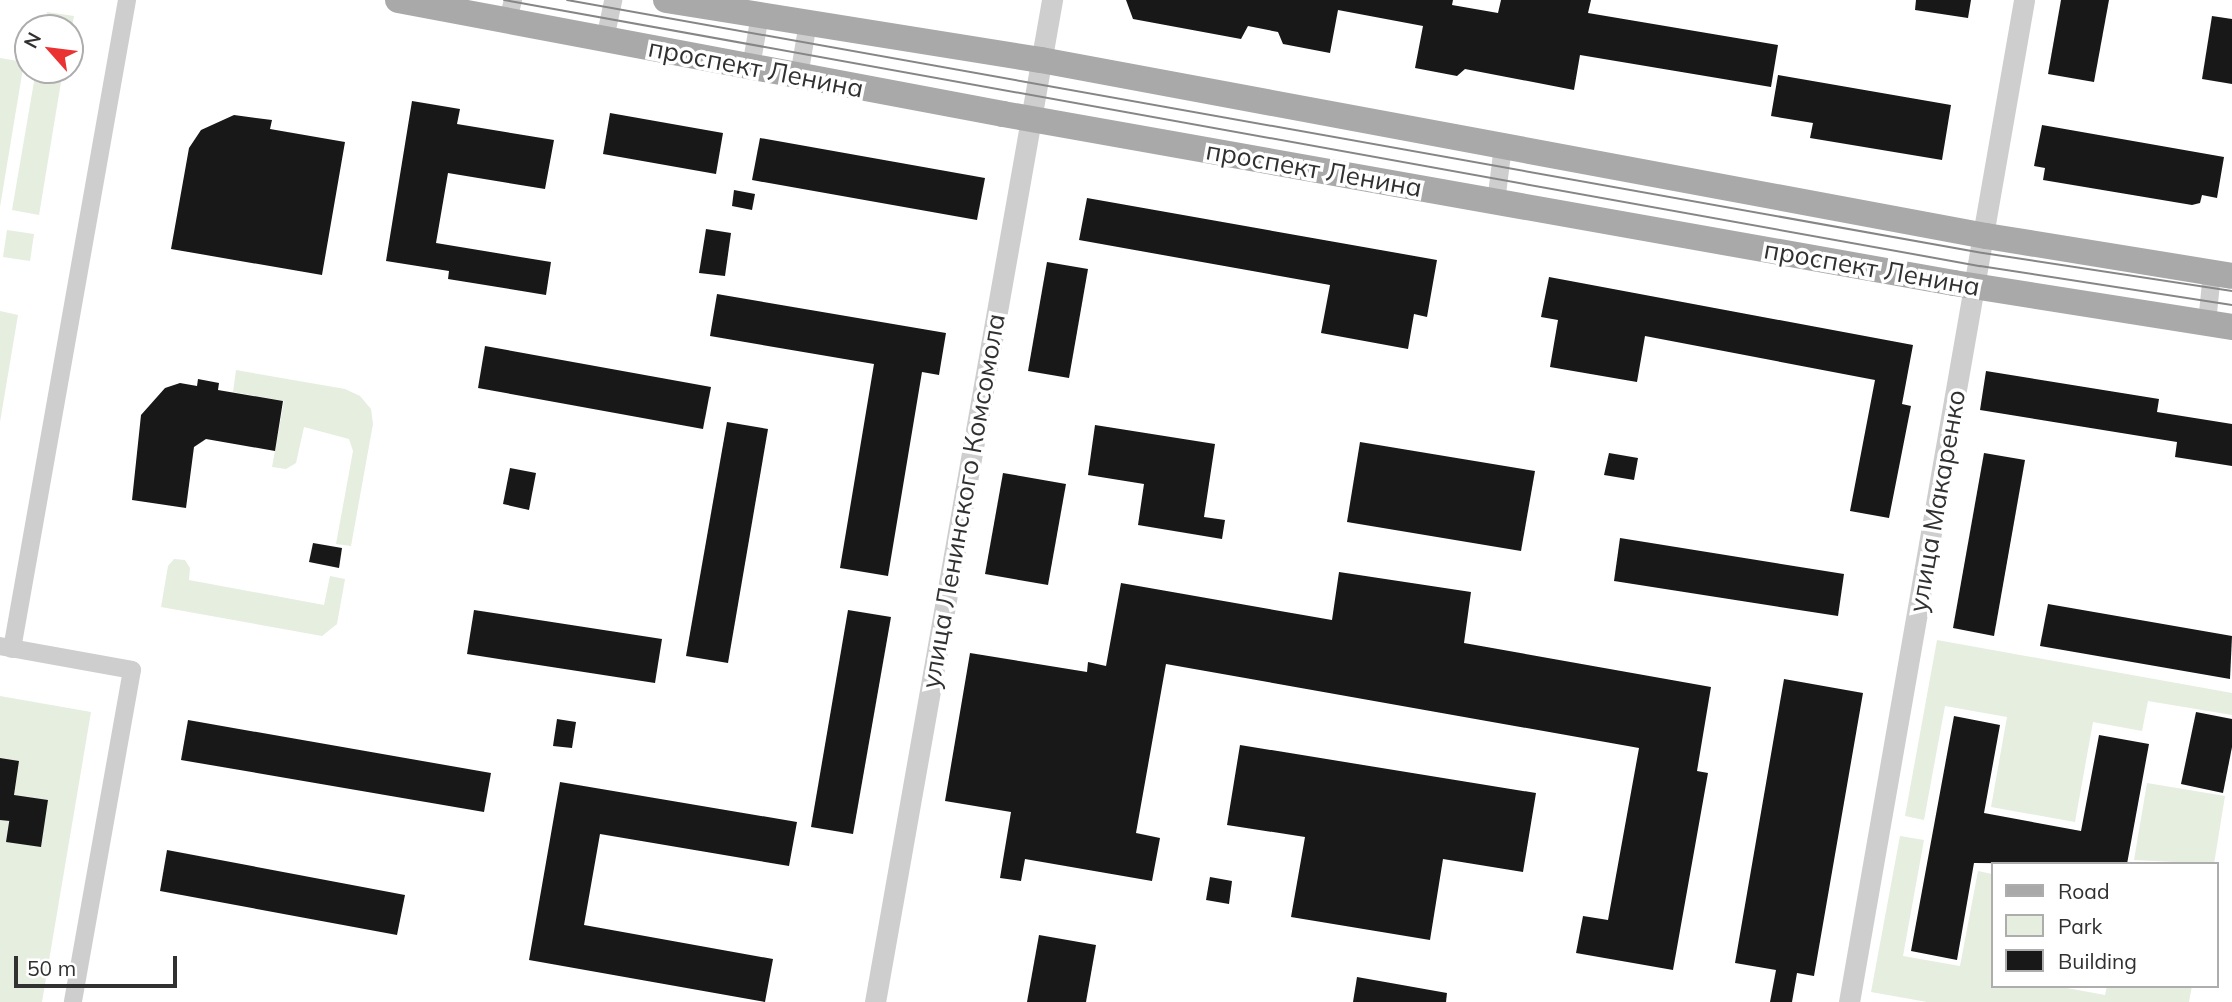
<!DOCTYPE html>
<meta charset="utf-8">
<style>
body{margin:0}
#map{position:relative;width:2232px;height:1002px;overflow:hidden;background:#fff;font-family:Mulish,sans-serif}
div>[style]{position:absolute}
.green>*{inset:0;background:#e6eedf}
.building>*{inset:0;background:#181818}
.minor>*{height:18px;margin:-9px;padding:0 9px;transform-origin:9px;border-radius:9px;background:#cecece}
.tertiary>*{height:21px;margin:-10.5px;padding:0 10.5px;transform-origin:10.5px;border-radius:10.5px;background:#cecece}
.primary>*{height:26px;margin:-13px;padding:0 13px;transform-origin:13px;border-radius:13px;background:#a9a9a9}
.tram>*{height:2px;margin:-1px;padding:0 1px;transform-origin:1px;border-radius:1px;background:#868686}
span{translate:-50% -50%;white-space:nowrap;text-align:center;line-height:1.15;-webkit-text-stroke:7px #fff;paint-order:stroke}
.street-label{font-size:26px;color:#313131}
.legend{position:absolute;left:1991px;top:862px;width:228px;height:126px;box-sizing:border-box;background:#fff;border:2px solid #adadad;margin:0;padding:9px 12px;list-style:none;font-size:21px;color:#313131}
.legend li{display:flex;align-items:center;gap:14px;height:35px}
.legend b{width:35px;border:2px solid #adadad}
.north{position:absolute;left:14px;top:14px;width:70px;height:70px;box-sizing:border-box;background:#fff;border:2px solid #adadad;border-radius:50%;rotate:298deg;font-size:19px;font-weight:700;line-height:28px;text-align:center;color:#313131}
.north::after{content:'';display:block;margin:auto;width:24px;height:32px;background:#ea3232;clip-path:polygon(50% 0,100% 100%,50% 72%,0 100%)}
.scale{position:absolute;left:14px;top:956px;width:163px;height:32px;box-sizing:border-box;border:4px solid #313131;border-top:0;padding-left:9px;font-size:21px;line-height:24px;white-space:nowrap;color:#313131;-webkit-text-stroke:5px #fff;paint-order:stroke}
</style>
<div id="map">
<div class="green">
<i style="clip-path:polygon(47px 12px,74px 16px,70px 37px,70px 28px,44px 28px)"></i>
<i style="clip-path:polygon(0 58px,24px 62px,0 207px)"></i>
<i style="clip-path:polygon(36px 70px,63px 70px,39px 215px,12px 210px)"></i>
<i style="clip-path:polygon(7px 230px,34px 234px,30px 261px,3px 257px)"></i>
<i style="clip-path:polygon(0 311px,18px 315px,0 422px)"></i>
<i style="clip-path:polygon(236px 370px,345px 389px,360px 396px,371px 409px,373px 424px,351px 546px,336px 544px,353px 451px,349px 439px,304px 427px,296px 463px,286px 469px,272px 467px,284px 401px,233px 392px)"></i>
<i style="clip-path:polygon(174px 559px,185px 560px,190px 568px,189px 580px,324px 605px,330px 576px,345px 579px,337px 624px,322px 636px,161px 607px,168px 566px)"></i>
<i style="clip-path:polygon(1937px 640px,2232px 693px,2232px 715px,2148px 701px,2142px 731px,2093px 722px,2075px 822px,1991px 807px,2007px 717px,1945px 706px,1924px 820px,1905px 816px)"></i>
<i style="clip-path:polygon(0 696px,91px 712px,42px 1002px,0 1002px)"></i>
<i style="clip-path:polygon(2147px 783px,2225px 796px,2214px 864px,2134px 860px)"></i>
<i style="clip-path:polygon(1900px 836px,1924px 840px,1903px 956px,1960px 966px,1978px 871px,1992px 874px,1992px 986px,2056px 986px,2105px 995px,2107px 986px,2192px 986px,2189px 1002px,1927px 1002px,1871px 992px)"></i>
</div>
<div class="building">
<i style="clip-path:polygon(1126px 0,1453px 0,1452px 5px,1498px 13px,1501px 0,1591px 0,1588px 13px,1778px 45px,1771px 87px,1580px 55px,1574px 90px,1465px 69px,1457px 76px,1415px 68px,1423px 26px,1338px 10px,1330px 53px,1283px 44px,1278px 32px,1248px 26px,1241px 39px,1133px 19px)"></i>
<i style="clip-path:polygon(1916px 0,1971px 0,1968px 18px,1915px 10px)"></i>
<i style="clip-path:polygon(2061px 0,2109px 0,2094px 82px,2048px 74px)"></i>
<i style="clip-path:polygon(2212px 16px,2232px 19px,2232px 84px,2202px 79px)"></i>
<i style="clip-path:polygon(1778px 75px,1951px 105px,1942px 160px,1810px 138px,1813px 123px,1771px 116px)"></i>
<i style="clip-path:polygon(412px 101px,460px 109px,457px 124px,554px 140px,545px 189px,448px 173px,436px 243px,551px 262px,546px 295px,448px 279px,449px 271px,386px 261px)"></i>
<i style="clip-path:polygon(610px 113px,723px 133px,716px 174px,603px 154px)"></i>
<i style="clip-path:polygon(234px 115px,272px 120px,270px 129px,345px 142px,322px 275px,171px 249px,189px 148px,201px 130px)"></i>
<i style="clip-path:polygon(2042px 125px,2224px 157px,2217px 198px,2202px 195px,2200px 203px,2192px 205px,2043px 180px,2045px 168px,2034px 166px)"></i>
<i style="clip-path:polygon(760px 138px,985px 178px,977px 220px,752px 180px)"></i>
<i style="clip-path:polygon(734px 190px,755px 194px,752px 210px,732px 206px)"></i>
<i style="clip-path:polygon(1087px 198px,1437px 260px,1427px 317px,1414px 314px,1408px 349px,1321px 333px,1330px 285px,1079px 240px)"></i>
<i style="clip-path:polygon(706px 229px,731px 233px,725px 276px,699px 273px)"></i>
<i style="clip-path:polygon(1047px 262px,1088px 269px,1069px 378px,1028px 371px)"></i>
<i style="clip-path:polygon(1549px 277px,1913px 345px,1902px 404px,1911px 406px,1889px 518px,1850px 511px,1875px 380px,1645px 336px,1637px 382px,1550px 367px,1558px 320px,1541px 317px)"></i>
<i style="clip-path:polygon(717px 294px,946px 333px,939px 375px,922px 372px,888px 576px,840px 568px,874px 364px,710px 336px)"></i>
<i style="clip-path:polygon(485px 346px,711px 387px,703px 429px,478px 388px)"></i>
<i style="clip-path:polygon(1986px 371px,2159px 399px,2157px 412px,2232px 424px,2232px 466px,2175px 457px,2177px 442px,1980px 410px)"></i>
<i style="clip-path:polygon(198px 379px,219px 383px,218px 390px,283px 401px,275px 451px,206px 439px,194px 447px,186px 508px,132px 500px,141px 415px,165px 388px,180px 383px,197px 386px)"></i>
<i style="clip-path:polygon(727px 422px,768px 429px,728px 663px,686px 656px)"></i>
<i style="clip-path:polygon(1095px 425px,1215px 444px,1204px 517px,1225px 520px,1222px 539px,1138px 525px,1144px 484px,1088px 475px)"></i>
<i style="clip-path:polygon(1360px 442px,1535px 471px,1521px 551px,1347px 522px)"></i>
<i style="clip-path:polygon(1609px 453px,1638px 458px,1634px 480px,1604px 475px)"></i>
<i style="clip-path:polygon(1984px 453px,2025px 460px,1994px 636px,1953px 628px)"></i>
<i style="clip-path:polygon(510px 468px,536px 473px,529px 510px,503px 504px)"></i>
<i style="clip-path:polygon(1003px 473px,1066px 484px,1048px 585px,985px 574px)"></i>
<i style="clip-path:polygon(1620px 538px,1844px 574px,1838px 616px,1614px 581px)"></i>
<i style="clip-path:polygon(313px 543px,342px 548px,339px 568px,309px 562px)"></i>
<i style="clip-path:polygon(1339px 572px,1471px 592px,1464px 643px,1711px 687px,1697px 771px,1708px 773px,1673px 970px,1576px 953px,1583px 916px,1608px 920px,1639px 748px,1166px 664px,1136px 833px,1160px 838px,1152px 881px,1025px 859px,1021px 881px,1000px 878px,1011px 812px,945px 801px,970px 653px,1087px 672px,1088px 662px,1106px 666px,1121px 583px,1332px 620px)"></i>
<i style="clip-path:polygon(2048px 604px,2232px 636px,2230px 679px,2040px 646px)"></i>
<i style="clip-path:polygon(474px 610px,662px 639px,655px 683px,467px 654px)"></i>
<i style="clip-path:polygon(848px 610px,891px 617px,853px 834px,811px 827px)"></i>
<i style="clip-path:polygon(1784px 679px,1863px 693px,1814px 976px,1797px 973px,1792px 1002px,1770px 1002px,1776px 970px,1735px 963px)"></i>
<i style="clip-path:polygon(2196px 712px,2232px 719px,2232px 747px,2223px 793px,2181px 784px)"></i>
<i style="clip-path:polygon(1954px 716px,2000px 725px,1984px 813px,2081px 831px,2099px 735px,2149px 744px,2127px 864px,1974px 863px,1957px 960px,1911px 951px)"></i>
<i style="clip-path:polygon(557px 719px,576px 722px,572px 748px,553px 746px)"></i>
<i style="clip-path:polygon(188px 720px,491px 773px,484px 812px,181px 760px)"></i>
<i style="clip-path:polygon(1240px 745px,1536px 793px,1523px 872px,1443px 859px,1430px 940px,1291px 917px,1305px 837px,1227px 825px)"></i>
<i style="clip-path:polygon(0 758px,19px 761px,14px 795px,48px 800px,41px 847px,6px 842px,10px 816px,10px 821px,0 820px)"></i>
<i style="clip-path:polygon(560px 782px,797px 822px,789px 866px,600px 834px,584px 925px,773px 959px,765px 1002px,529px 960px)"></i>
<i style="clip-path:polygon(167px 850px,405px 895px,397px 935px,160px 891px)"></i>
<i style="clip-path:polygon(1210px 877px,1232px 881px,1229px 904px,1206px 900px)"></i>
<i style="clip-path:polygon(1039px 935px,1096px 945px,1086px 1002px,1027px 1002px)"></i>
<i style="clip-path:polygon(1357px 977px,1447px 993px,1446px 1002px,1353px 1002px)"></i>
</div>
<div class="minor">
<i style="left:508px;top:20px;width:21px;rotate:-76deg"></i>
<i style="left:605px;top:39px;width:40px;rotate:-78deg"></i>
<i style="left:751px;top:67px;width:53px;rotate:-80.2deg"></i>
<i style="left:799px;top:76px;width:54px;rotate:-80.4deg"></i>
<i style="left:1496px;top:202px;width:56px;rotate:-82.9deg"></i>
<i style="left:2207px;top:323px;width:50px;rotate:-84.3deg"></i>
<i style="left:0;top:646px;width:134px;rotate:10.3deg"></i>
<i style="left:132px;top:670px;width:337px;rotate:100.1deg"></i>
<i style="left:12px;top:649px;width:659px;rotate:-79.95deg"></i>
</div>
<div class="tertiary">
<i style="left:875px;top:1002px;width:1018px;rotate:-79.98deg"></i>
<i style="left:1849px;top:1002px;width:1017px;rotate:-80.09deg"></i>
</div>
<div class="primary">
<i style="left:398px;top:0;width:616px;rotate:10.67deg"></i>
<i style="left:1003px;top:114px;width:966px;rotate:10.08deg"></i>
<i style="left:1954px;top:283px;width:281px;rotate:9deg"></i>
<i style="left:666px;top:0;width:380px;rotate:9.1deg"></i>
<i style="left:1041px;top:60px;width:961px;rotate:10.55deg"></i>
<i style="left:1986px;top:236px;width:249px;rotate:9.2deg"></i>
</div>
<div class="tram">
<i style="left:504px;top:0;width:1500px;rotate:10.22deg"></i>
<i style="left:1980px;top:266px;width:255px;rotate:8.8deg"></i>
<i style="left:567px;top:0;width:1438px;rotate:10.13deg"></i>
<i style="left:1983px;top:253px;width:252px;rotate:8.7deg"></i>
</div>
<div class="street-label">
<span style="left:756px;top:68px;rotate:11deg">проспект Ленина</span>
<span style="left:1314px;top:169px;rotate:10deg">проспект Ленина</span>
<span style="left:1872px;top:268px;rotate:10deg">проспект Ленина</span>
<span style="left:963px;top:501px;rotate:-80deg">улица Ленинского Комсомола</span>
<span style="left:1937px;top:501px;rotate:-80deg">улица Макаренко</span>
</div>
<ul class="legend">
<li><b style="height:9px;background:#a9a9a9"></b>Road</li>
<li><b style="height:19px;background:#e6eedf"></b>Park</li>
<li><b style="height:19px;background:#181818"></b>Building</li>
</ul>
<div class="north">N</div>
<div class="scale">50 m</div>
</div>
